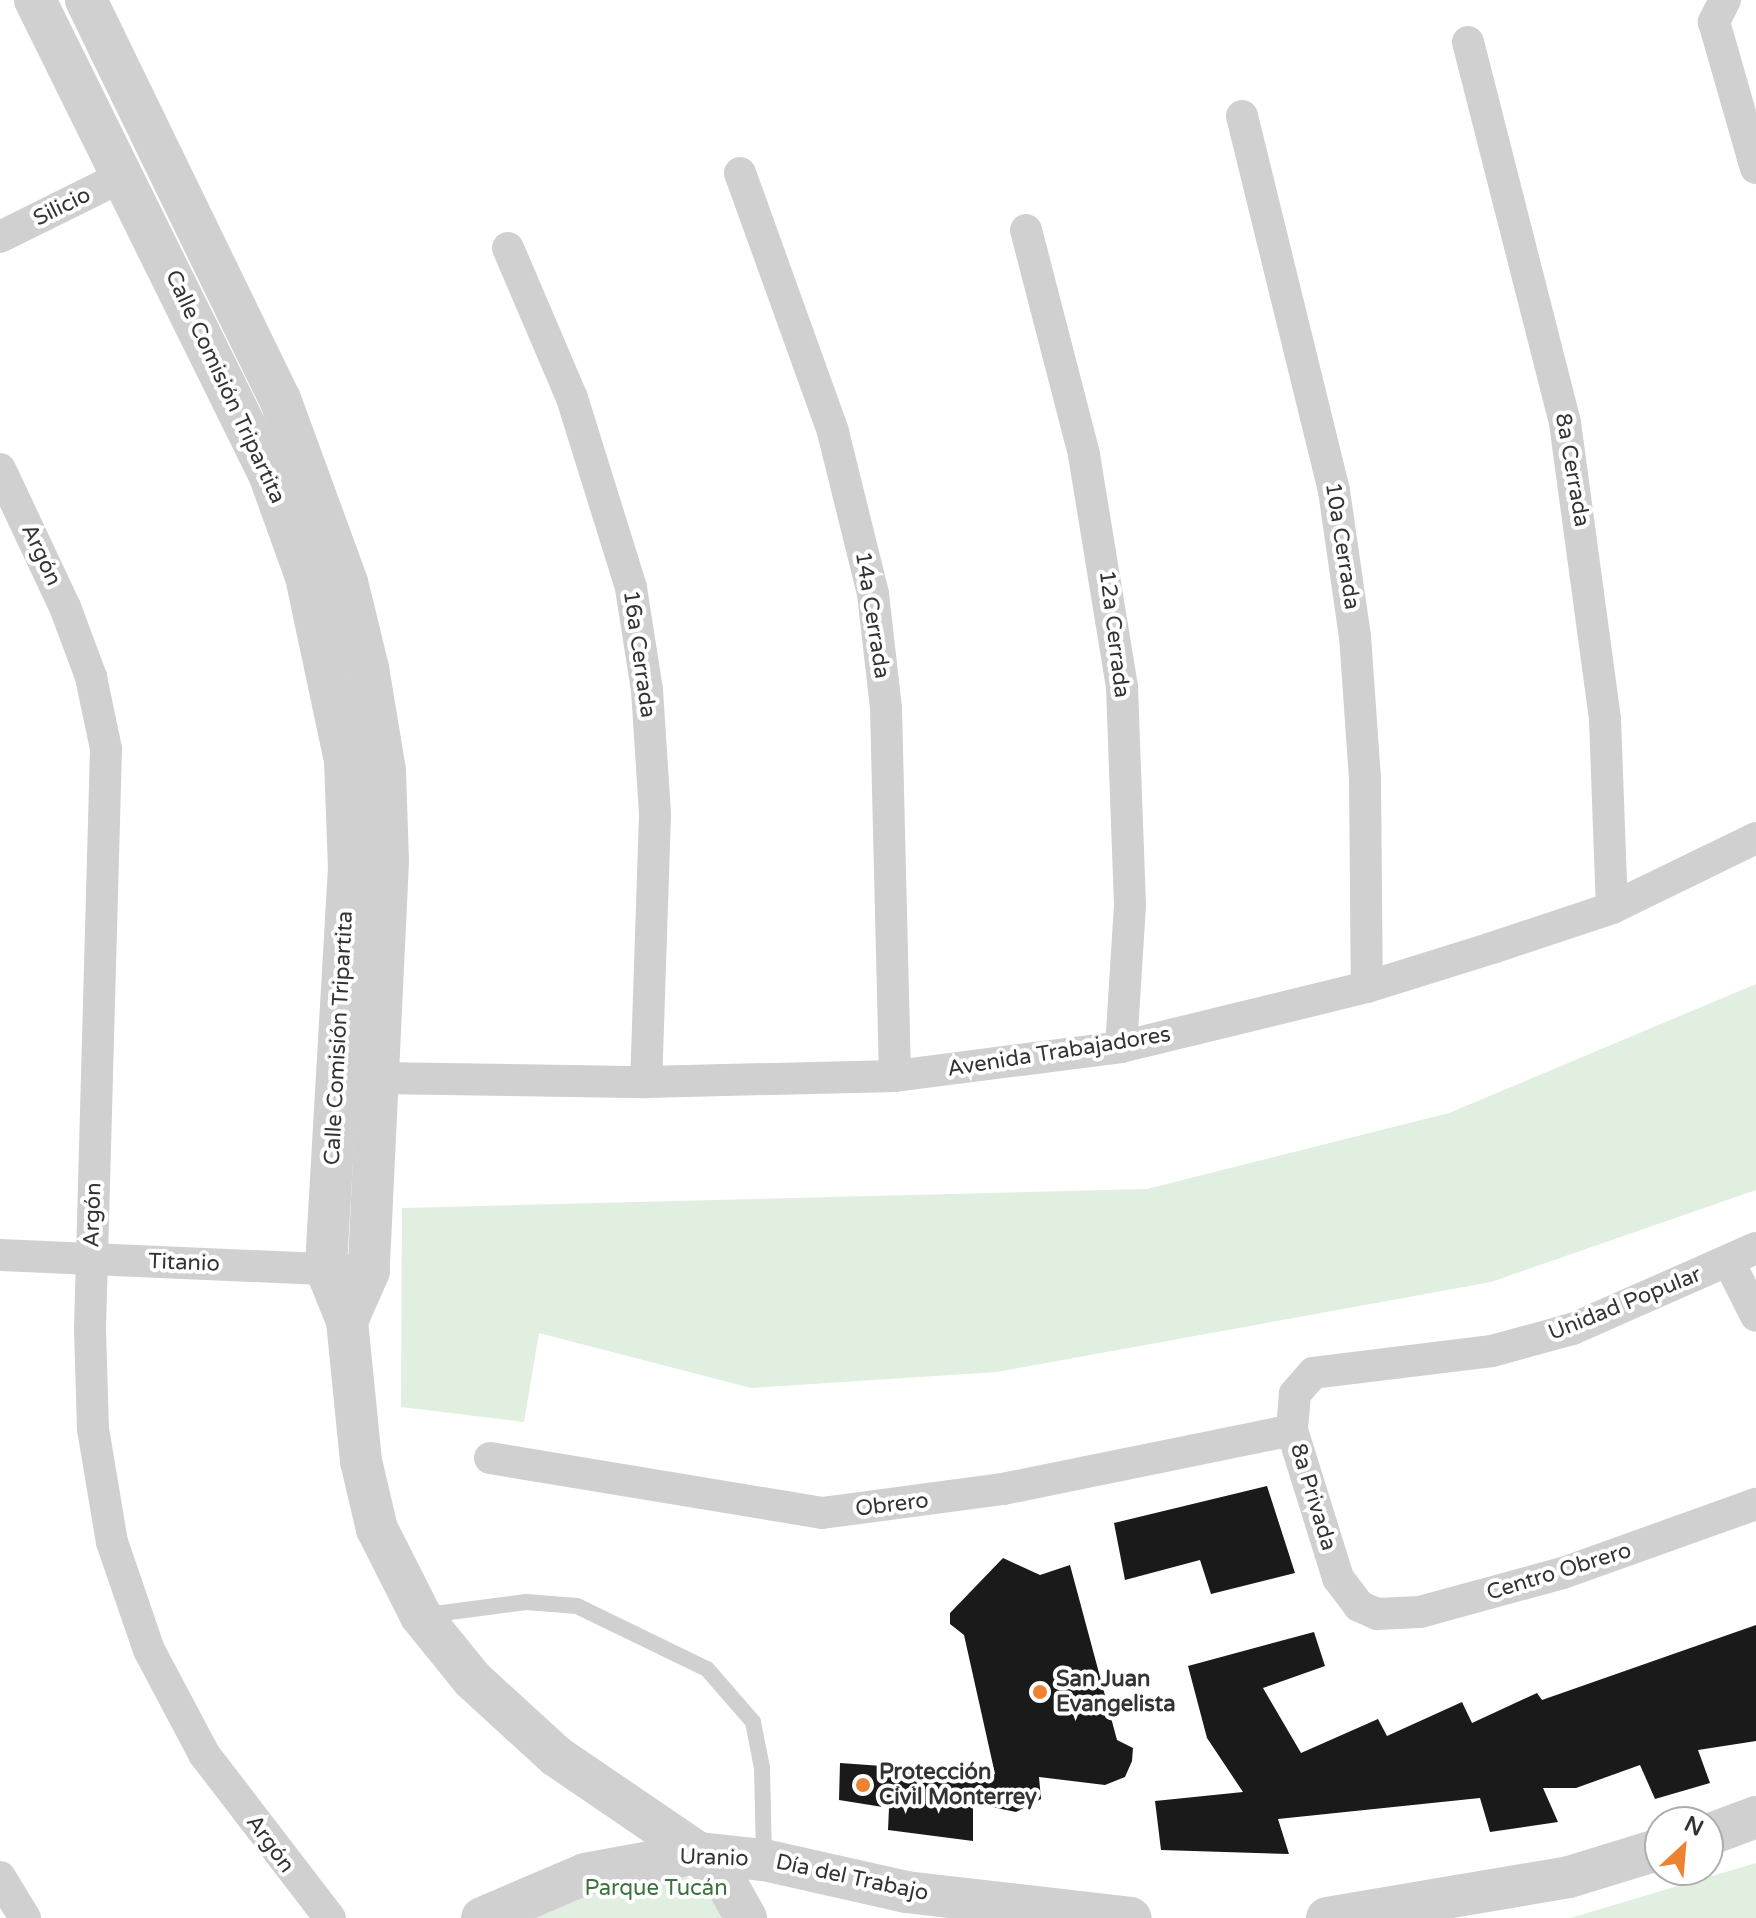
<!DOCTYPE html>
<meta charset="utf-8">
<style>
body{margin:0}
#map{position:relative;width:1756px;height:1918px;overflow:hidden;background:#fff;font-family:"Varela Round",sans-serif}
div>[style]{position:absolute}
.green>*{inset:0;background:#e1efe1}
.building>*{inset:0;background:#1a1a1a}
.service>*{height:16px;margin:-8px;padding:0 8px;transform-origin:8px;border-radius:8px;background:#d0d0d0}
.minor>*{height:32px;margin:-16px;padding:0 16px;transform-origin:16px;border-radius:16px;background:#d0d0d0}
.tertiary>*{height:42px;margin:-21px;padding:0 21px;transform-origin:21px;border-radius:21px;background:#d0d0d0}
.dots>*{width:22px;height:22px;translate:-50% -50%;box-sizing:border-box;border:4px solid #fff;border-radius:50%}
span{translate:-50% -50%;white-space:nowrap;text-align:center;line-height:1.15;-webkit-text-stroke:8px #fff;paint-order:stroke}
.street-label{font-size:22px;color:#333}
.poi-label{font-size:22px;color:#333;font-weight:700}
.left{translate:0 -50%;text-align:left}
.park-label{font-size:22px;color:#3d713f}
.north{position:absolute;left:1644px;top:1806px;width:80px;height:80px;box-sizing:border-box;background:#fff;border:2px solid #adadad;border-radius:50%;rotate:26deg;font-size:22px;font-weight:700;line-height:32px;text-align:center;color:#333}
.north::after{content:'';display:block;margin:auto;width:28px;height:36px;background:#ed8332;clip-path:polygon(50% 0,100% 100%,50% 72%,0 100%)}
</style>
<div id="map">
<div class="green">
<i style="clip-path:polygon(1756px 984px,1756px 1190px,1491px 1282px,997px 1372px,751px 1388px,539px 1333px,524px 1422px,401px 1407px,402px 1208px,1147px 1189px,1449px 1113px)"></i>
<i style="clip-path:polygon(665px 1858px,734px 1918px,483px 1918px)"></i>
<i style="clip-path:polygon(1756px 1863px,1756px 1918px,1570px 1918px)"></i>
</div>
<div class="building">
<i style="clip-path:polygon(1267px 1486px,1295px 1573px,1211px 1594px,1200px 1560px,1125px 1580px,1114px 1523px)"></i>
<i style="clip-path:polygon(1003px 1558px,1040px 1575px,1070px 1565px,1117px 1740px,1133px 1748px,1132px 1761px,1125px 1777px,1105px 1785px,1039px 1777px,1041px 1799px,1016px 1812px,973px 1803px,973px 1841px,888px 1830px,889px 1808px,839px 1800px,840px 1763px,995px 1774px,964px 1635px,950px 1624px,950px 1613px)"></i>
<i style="clip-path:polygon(1756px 1625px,1756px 1741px,1698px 1750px,1710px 1783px,1655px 1799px,1640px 1765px,1576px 1788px,1543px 1788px,1558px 1822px,1490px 1832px,1480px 1798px,1278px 1819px,1289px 1854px,1161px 1850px,1155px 1801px,1243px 1792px,1207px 1738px,1188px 1666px,1314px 1632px,1325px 1666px,1263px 1688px,1301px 1753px,1378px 1719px,1387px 1736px,1462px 1702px,1472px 1723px,1537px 1693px,1542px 1700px)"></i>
</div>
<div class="service">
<i style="left:427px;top:1615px;width:100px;rotate:-7.5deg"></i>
<i style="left:526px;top:1602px;width:51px;rotate:4.5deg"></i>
<i style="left:577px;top:1606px;width:144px;rotate:25.9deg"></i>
<i style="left:707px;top:1669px;width:70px;rotate:49deg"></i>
<i style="left:753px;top:1722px;width:47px;rotate:78.9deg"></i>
<i style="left:762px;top:1768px;width:91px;rotate:88.7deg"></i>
</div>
<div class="minor">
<i style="left:1725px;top:0;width:25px;rotate:117deg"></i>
<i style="left:1714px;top:22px;width:152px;rotate:74deg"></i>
<i style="left:1468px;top:42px;width:393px;rotate:75.7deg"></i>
<i style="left:1565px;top:423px;width:299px;rotate:82.3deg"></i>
<i style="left:1605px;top:719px;width:189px;rotate:87.9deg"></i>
<i style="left:1242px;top:116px;width:386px;rotate:76.2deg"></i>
<i style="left:1334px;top:491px;width:147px;rotate:81.8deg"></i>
<i style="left:1355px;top:636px;width:142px;rotate:86deg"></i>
<i style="left:1365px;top:778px;width:209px;rotate:89.5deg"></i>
<i style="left:740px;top:173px;width:275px;rotate:70.2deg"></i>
<i style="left:833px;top:432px;width:167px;rotate:76.1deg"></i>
<i style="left:873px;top:594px;width:115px;rotate:83.5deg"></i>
<i style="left:886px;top:708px;width:368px;rotate:88.6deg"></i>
<i style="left:1026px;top:230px;width:232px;rotate:75.5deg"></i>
<i style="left:1084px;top:455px;width:235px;rotate:80.7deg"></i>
<i style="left:1122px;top:687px;width:218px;rotate:87.9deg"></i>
<i style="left:1130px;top:905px;width:142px;rotate:93.6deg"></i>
<i style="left:0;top:237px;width:137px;rotate:-26.4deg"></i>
<i style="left:508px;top:248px;width:163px;rotate:66.9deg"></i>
<i style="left:572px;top:398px;width:199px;rotate:72.7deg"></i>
<i style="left:631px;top:588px;width:103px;rotate:81.1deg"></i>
<i style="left:647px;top:690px;width:125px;rotate:86.3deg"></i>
<i style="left:655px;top:815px;width:267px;rotate:91.9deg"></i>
<i style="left:0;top:469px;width:153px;rotate:64.8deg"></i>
<i style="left:65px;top:607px;width:75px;rotate:69.6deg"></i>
<i style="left:91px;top:677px;width:74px;rotate:78.2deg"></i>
<i style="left:106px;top:749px;width:580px;rotate:91.58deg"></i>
<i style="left:90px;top:1329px;width:100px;rotate:88.3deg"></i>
<i style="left:93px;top:1429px;width:115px;rotate:80.5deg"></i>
<i style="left:112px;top:1542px;width:114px;rotate:71.1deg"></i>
<i style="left:149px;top:1650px;width:118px;rotate:62.1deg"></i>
<i style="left:204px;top:1754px;width:207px;rotate:52.5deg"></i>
<i style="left:377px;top:1078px;width:269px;rotate:0.9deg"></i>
<i style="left:646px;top:1082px;width:249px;rotate:-1.4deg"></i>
<i style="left:895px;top:1076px;width:228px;rotate:-7.3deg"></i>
<i style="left:1121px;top:1047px;width:253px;rotate:-13.7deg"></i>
<i style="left:1367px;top:987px;width:131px;rotate:-17.3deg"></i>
<i style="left:1492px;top:948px;width:126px;rotate:-18.4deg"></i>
<i style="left:1612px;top:908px;width:160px;rotate:-25.9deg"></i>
<i style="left:1756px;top:1248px;width:201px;rotate:156.2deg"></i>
<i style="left:1572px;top:1329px;width:83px;rotate:164.6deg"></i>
<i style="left:1492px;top:1351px;width:180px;rotate:173deg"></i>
<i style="left:1313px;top:1373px;width:28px;rotate:131deg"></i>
<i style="left:1295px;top:1394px;width:36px;rotate:95deg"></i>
<i style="left:1292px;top:1430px;width:155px;rotate:72.7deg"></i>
<i style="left:1338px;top:1578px;width:35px;rotate:53deg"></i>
<i style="left:1359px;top:1606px;width:20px;rotate:24deg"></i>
<i style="left:1377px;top:1614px;width:43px;rotate:-2.7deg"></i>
<i style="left:1420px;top:1612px;width:148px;rotate:-15.3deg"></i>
<i style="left:1563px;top:1573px;width:205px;rotate:-19.7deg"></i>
<i style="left:0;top:1255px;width:350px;rotate:2.5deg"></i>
<i style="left:1729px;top:1262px;width:60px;rotate:63.4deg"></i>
<i style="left:490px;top:1458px;width:337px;rotate:9.4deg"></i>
<i style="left:822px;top:1513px;width:183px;rotate:-7.6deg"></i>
<i style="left:1003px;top:1489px;width:295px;rotate:-11.5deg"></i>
<i style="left:0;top:1877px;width:48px;rotate:58.6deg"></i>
</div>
<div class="tertiary">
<i style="left:35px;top:0;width:529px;rotate:63.73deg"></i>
<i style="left:269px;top:474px;width:109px;rotate:70.2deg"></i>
<i style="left:306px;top:577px;width:187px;rotate:78deg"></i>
<i style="left:345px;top:760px;width:107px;rotate:87.9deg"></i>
<i style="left:349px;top:867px;width:403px;rotate:93.3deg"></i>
<i style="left:326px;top:1269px;width:56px;rotate:68deg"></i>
<i style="left:347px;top:1321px;width:141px;rotate:84.3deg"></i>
<i style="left:361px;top:1461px;width:70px;rotate:76.8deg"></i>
<i style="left:377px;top:1529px;width:97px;rotate:63.2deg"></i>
<i style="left:421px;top:1616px;width:82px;rotate:50.9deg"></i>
<i style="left:473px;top:1680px;width:113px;rotate:42.5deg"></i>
<i style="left:556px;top:1756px;width:172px;rotate:34.3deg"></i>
<i style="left:698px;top:1853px;width:37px;rotate:45deg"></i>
<i style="left:724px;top:1879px;width:45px;rotate:60.6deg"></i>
<i style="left:86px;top:0;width:444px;rotate:64.1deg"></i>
<i style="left:280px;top:399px;width:195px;rotate:69.9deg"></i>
<i style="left:347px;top:582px;width:89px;rotate:76.3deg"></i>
<i style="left:368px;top:668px;width:104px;rotate:80.6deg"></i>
<i style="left:385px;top:771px;width:90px;rotate:88.1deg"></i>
<i style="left:388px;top:861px;width:410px;rotate:92.7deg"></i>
<i style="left:369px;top:1271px;width:55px;rotate:113.7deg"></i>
<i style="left:1708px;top:1835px;width:51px;rotate:-20.6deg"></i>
<i style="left:482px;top:1918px;width:112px;rotate:-23.1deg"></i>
<i style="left:585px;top:1874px;width:115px;rotate:-10.5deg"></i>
<i style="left:698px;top:1853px;width:66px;rotate:6.1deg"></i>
<i style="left:764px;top:1860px;width:146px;rotate:12.7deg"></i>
<i style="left:906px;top:1892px;width:226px;rotate:6.6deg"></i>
<i style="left:1327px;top:1918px;width:245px;rotate:-9.6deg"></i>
<i style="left:1569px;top:1877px;width:95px;rotate:-17.1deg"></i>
</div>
<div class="dots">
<i style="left:1040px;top:1692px;background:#ed8332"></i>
<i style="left:863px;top:1785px;background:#ed8332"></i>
</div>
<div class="street-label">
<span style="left:62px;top:207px;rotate:-26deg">Silicio</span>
<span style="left:225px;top:387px;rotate:65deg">Calle Comisión Tripartita</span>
<span style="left:1572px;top:470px;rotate:80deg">8a Cerrada</span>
<span style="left:1342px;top:546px;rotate:81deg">10a Cerrada</span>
<span style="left:41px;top:555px;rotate:65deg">Argón</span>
<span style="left:872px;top:615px;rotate:81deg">14a Cerrada</span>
<span style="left:1114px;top:634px;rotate:83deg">12a Cerrada</span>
<span style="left:639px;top:654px;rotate:82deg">16a Cerrada</span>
<span style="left:339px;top:1038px;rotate:-87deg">Calle Comisión Tripartita</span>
<span style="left:1059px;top:1052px;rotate:-9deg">Avenida Trabajadores</span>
<span style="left:93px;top:1215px;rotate:-88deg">Argón</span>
<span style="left:184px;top:1263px;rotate:2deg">Titanio</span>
<span style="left:1625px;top:1304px;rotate:-22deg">Unidad Popular</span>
<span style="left:1313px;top:1497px;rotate:73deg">8a Privada</span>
<span style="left:892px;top:1505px;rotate:-7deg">Obrero</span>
<span style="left:1559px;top:1572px;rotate:-17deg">Centro Obrero</span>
<span style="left:270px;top:1844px;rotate:54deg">Argón</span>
<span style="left:714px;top:1858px;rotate:2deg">Uranio</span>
<span style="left:852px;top:1878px;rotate:12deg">Día del Trabajo</span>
</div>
<div class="poi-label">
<span class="left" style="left:1056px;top:1692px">San Juan<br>Evangelista</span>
<span class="left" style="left:879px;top:1785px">Protección<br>Civil Monterrey</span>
</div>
<div class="park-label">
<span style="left:656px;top:1889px">Parque Tucán</span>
</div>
<div class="north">N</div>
</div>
